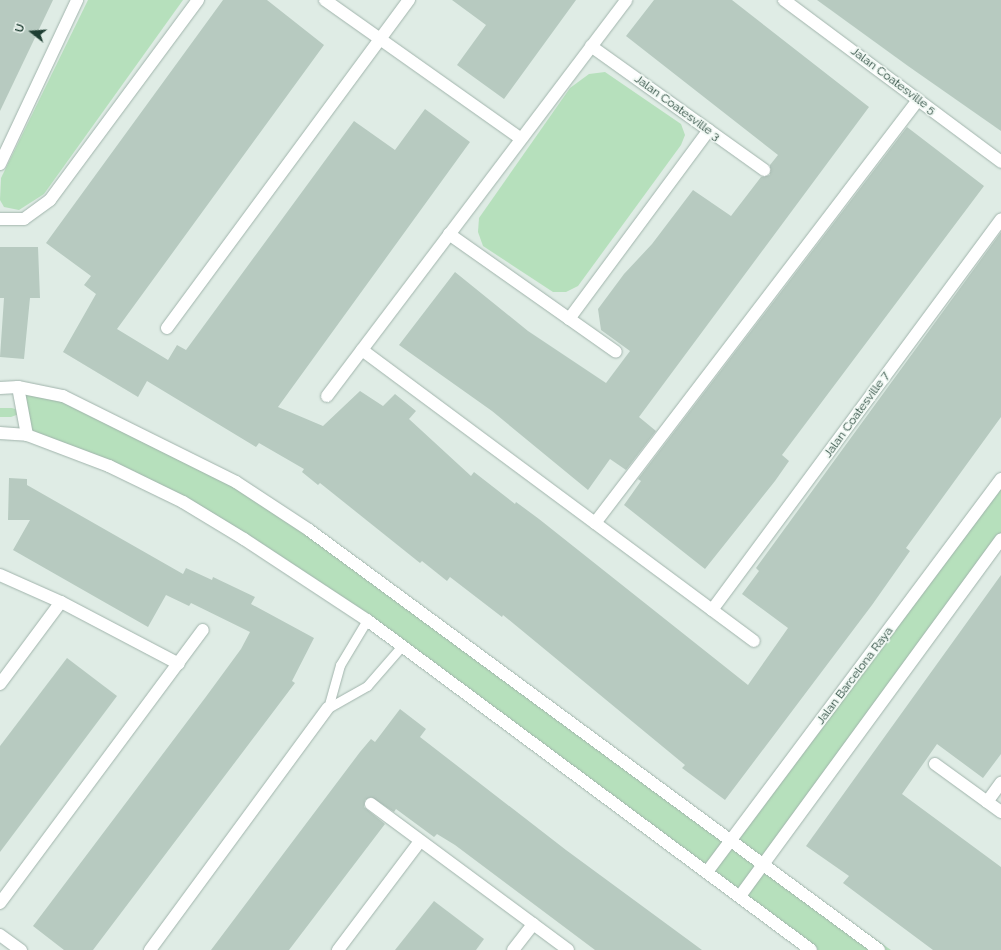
<!DOCTYPE html>
<style>
body{margin:0}
#map{position:relative;width:1001px;height:950px;overflow:hidden;background:#dfece5;font-family:Raleway,sans-serif}
div>[style]{position:absolute}
.green>*{inset:0;background:#b6e0bc}
.building>*{inset:0;background:#b7cac0}
.roads{filter:drop-shadow(0 0 1px #a1b4ac) drop-shadow(0 0 1px #a1b4ac)}
.service>*{height:9px;margin:-4.5px;padding:0 4.5px;transform-origin:4.5px;border-radius:4.5px;background:#fff}
.minor>*{height:12px;margin:-6px;padding:0 6px;transform-origin:6px;border-radius:6px;background:#fff}
.tertiary>*{height:12px;margin:-6px;padding:0 6px;transform-origin:6px;border-radius:6px;background:#fff}
span{translate:-50% -50%;white-space:nowrap;text-align:center;line-height:1.15;-webkit-text-stroke:3.5px #f0f8f3;paint-order:stroke}
.street-label{font-size:12px;color:#1e3e32}
.north{position:absolute;left:12px;top:12px;width:40px;height:40px;-webkit-text-stroke:3px #f0f8f3;paint-order:stroke;rotate:287deg;font-size:11px;font-weight:700;line-height:16px;text-align:center;color:#1e3e32}
.north::after{content:'';display:block;margin:auto;width:14px;height:18px;background:#1e3e32;clip-path:polygon(50% 0,100% 100%,50% 72%,0 100%)}
</style>
<div id="map">
<div class="green">
<i style="clip-path:polygon(88px 0,183px 0,44px 194px,19px 210px,4px 207px,0 200px,1px 178px)"></i>
<i style="clip-path:polygon(605px 72px,681px 124px,685px 135px,681px 145px,578px 286px,566px 292px,553px 292px,483px 246px,478px 232px,479px 218px,570px 88px,589px 74px)"></i>
<i style="clip-path:polygon(18px 387px,63px 396px,236px 482px,733px 840px,1001px 484px,1001px 539px,764px 862px,891px 950px,811px 950px,464px 693px,183px 502px,27px 435px)"></i>
<i style="clip-path:polygon(0 408px,12px 408px,18px 410px,19px 414px,11px 417px,0 417px)"></i>
</div>
<div class="building">
<i style="clip-path:polygon(0 0,53px 0,0 111px)"></i>
<i style="clip-path:polygon(223px 0,267px 0,324px 45px,117px 329px,168px 360px,177px 345px,186px 350px,354px 121px,395px 150px,425px 109px,470px 142px,278px 407px,323px 426px,360px 391px,383px 406px,395px 394px,416px 411px,409px 419px,471px 476px,474px 472px,515px 504px,516px 502px,539px 519px,748px 685px,788px 628px,742px 594px,759px 571px,756px 568px,1001px 232px,1001px 417px,906px 548px,910px 551px,872px 605px,725px 800px,682px 768px,685px 765px,503px 615px,502px 617px,450px 577px,447px 581px,422px 561px,420px 563px,320px 483px,318px 485px,302px 472px,304px 469px,259px 443px,256px 447px,147px 381px,138px 397px,63px 352px,96px 294px,84px 285px,91px 276px,46px 243px)"></i>
<i style="clip-path:polygon(452px 0,576px 0,504px 99px,457px 65px,486px 25px)"></i>
<i style="clip-path:polygon(654px 0,732px 0,869px 107px,639px 417px,656px 431px,626px 470px,610px 459px,588px 490px,492px 411px,399px 345px,455px 272px,528px 331px,606px 383px,630px 351px,601px 330px,598px 309px,624px 274px,652px 244px,693px 190px,731px 216px,761px 177px,770px 175px,770px 165px,778px 155px,626px 36px)"></i>
<i style="clip-path:polygon(817px 0,1001px 0,1001px 131px,908px 66px)"></i>
<i style="clip-path:polygon(907px 127px,984px 186px,782px 455px,789px 461px,775px 481px,705px 569px,624px 505px,641px 481px,638px 479px)"></i>
<i style="clip-path:polygon(0 247px,38px 247px,40px 298px,30px 298px,24px 359px,0 357px,4px 298px,0 298px)"></i>
<i style="clip-path:polygon(9px 478px,27px 479px,27px 485px,183px 574px,186px 568px,212px 580px,213px 577px,255px 597px,251px 604px,314px 638px,292px 681px,295px 683px,93px 950px,64px 950px,33px 926px,205px 698px,241px 649px,250px 632px,191px 603px,189px 606px,166px 595px,148px 627px,13px 550px,30px 520px,8px 520px)"></i>
<i style="clip-path:polygon(1001px 575px,1001px 754px,983px 778px,937px 744px,902px 794px,1001px 867px,1001px 950px,933px 950px,843px 883px,849px 876px,806px 846px)"></i>
<i style="clip-path:polygon(67px 658px,117px 696px,0 852px,0 746px)"></i>
<i style="clip-path:polygon(400px 709px,426px 729px,420px 737px,566px 850px,702px 950px,595px 950px,455px 845px,437px 834px,434px 837px,396px 809px,394px 812px,371px 797px,365px 800px,364px 807px,385px 824px,289px 950px,211px 950px,360px 752px,371px 739px,375px 742px)"></i>
<i style="clip-path:polygon(434px 901px,484px 939px,476px 950px,395px 950px)"></i>
</div>
<div class="roads">
<div class="service">
<i style="left:328px;top:708px;width:45px;rotate:-74.4deg"></i>
<i style="left:340px;top:665px;width:52px;rotate:-59deg"></i>
<i style="left:328px;top:708px;width:45px;rotate:-29.4deg"></i>
<i style="left:367px;top:686px;width:52px;rotate:-48.9deg"></i>
</div>
<div class="minor">
<i style="left:325px;top:0;width:240px;rotate:35.3deg"></i>
<i style="left:784px;top:0;width:271px;rotate:36.7deg"></i>
<i style="left:591px;top:46px;width:213px;rotate:35.6deg"></i>
<i style="left:0;top:164px;width:181px;rotate:-64.8deg"></i>
<i style="left:0;top:219px;width:24px"></i>
<i style="left:24px;top:219px;width:32px;rotate:-36deg"></i>
<i style="left:50px;top:200px;width:249px;rotate:-53.5deg"></i>
<i style="left:449px;top:234px;width:204px;rotate:35.2deg"></i>
<i style="left:569px;top:319px;width:235px;rotate:-53.5deg"></i>
<i style="left:167px;top:328px;width:408px;rotate:-53.6deg"></i>
<i style="left:362px;top:350px;width:488px;rotate:36.6deg"></i>
<i style="left:327px;top:396px;width:496px;rotate:-52.9deg"></i>
<i style="left:595px;top:523px;width:532px;rotate:-52.63deg"></i>
<i style="left:0;top:575px;width:67px;rotate:23.9deg"></i>
<i style="left:61px;top:602px;width:133px;rotate:27.7deg"></i>
<i style="left:712px;top:610px;width:486px;rotate:-53.5deg"></i>
<i style="left:0;top:684px;width:102px;rotate:-53.4deg"></i>
<i style="left:935px;top:764px;width:82px;rotate:36deg"></i>
<i style="left:987px;top:802px;width:24px;rotate:-54deg"></i>
<i style="left:371px;top:804px;width:245px;rotate:36.5deg"></i>
<i style="left:707px;top:872px;width:491px;rotate:-53.2deg"></i>
<i style="left:740px;top:896px;width:442px;rotate:-53.8deg"></i>
<i style="left:0;top:903px;width:340px;rotate:-53.4deg"></i>
<i style="left:0;top:935px;width:26px;rotate:36deg"></i>
<i style="left:150px;top:950px;width:300px;rotate:-53.7deg"></i>
<i style="left:338px;top:950px;width:136px;rotate:-53deg"></i>
<i style="left:513px;top:950px;width:33px;rotate:-52deg"></i>
</div>
<div class="tertiary">
<i style="left:18px;top:387px;width:49px;rotate:79.4deg"></i>
<i style="left:0;top:388px;width:18px;rotate:-3deg"></i>
<i style="left:18px;top:387px;width:46px;rotate:11.3deg"></i>
<i style="left:63px;top:396px;width:193px;rotate:26.4deg"></i>
<i style="left:236px;top:482px;width:87px;rotate:33.3deg"></i>
<i style="left:309px;top:530px;width:708px;rotate:36.38deg"></i>
<i style="left:0;top:433px;width:27px;rotate:4deg"></i>
<i style="left:27px;top:435px;width:88px;rotate:20.7deg"></i>
<i style="left:109px;top:466px;width:82px;rotate:25.9deg"></i>
<i style="left:183px;top:502px;width:71px;rotate:31.2deg"></i>
<i style="left:244px;top:539px;width:147px;rotate:33.4deg"></i>
<i style="left:367px;top:620px;width:553px;rotate:36.62deg"></i>
</div>
</div>
<div class="street-label">
<span style="left:893px;top:81px;rotate:37deg">Jalan Coatesville 5</span>
<span style="left:677px;top:108px;rotate:36deg">Jalan Coatesville 3</span>
<span style="left:857px;top:415px;rotate:-54deg">Jalan Coatesville 7</span>
<span style="left:855px;top:676px;rotate:-53deg">Jalan Barcelona Raya</span>
</div>
<div class="north">U</div>
</div>
